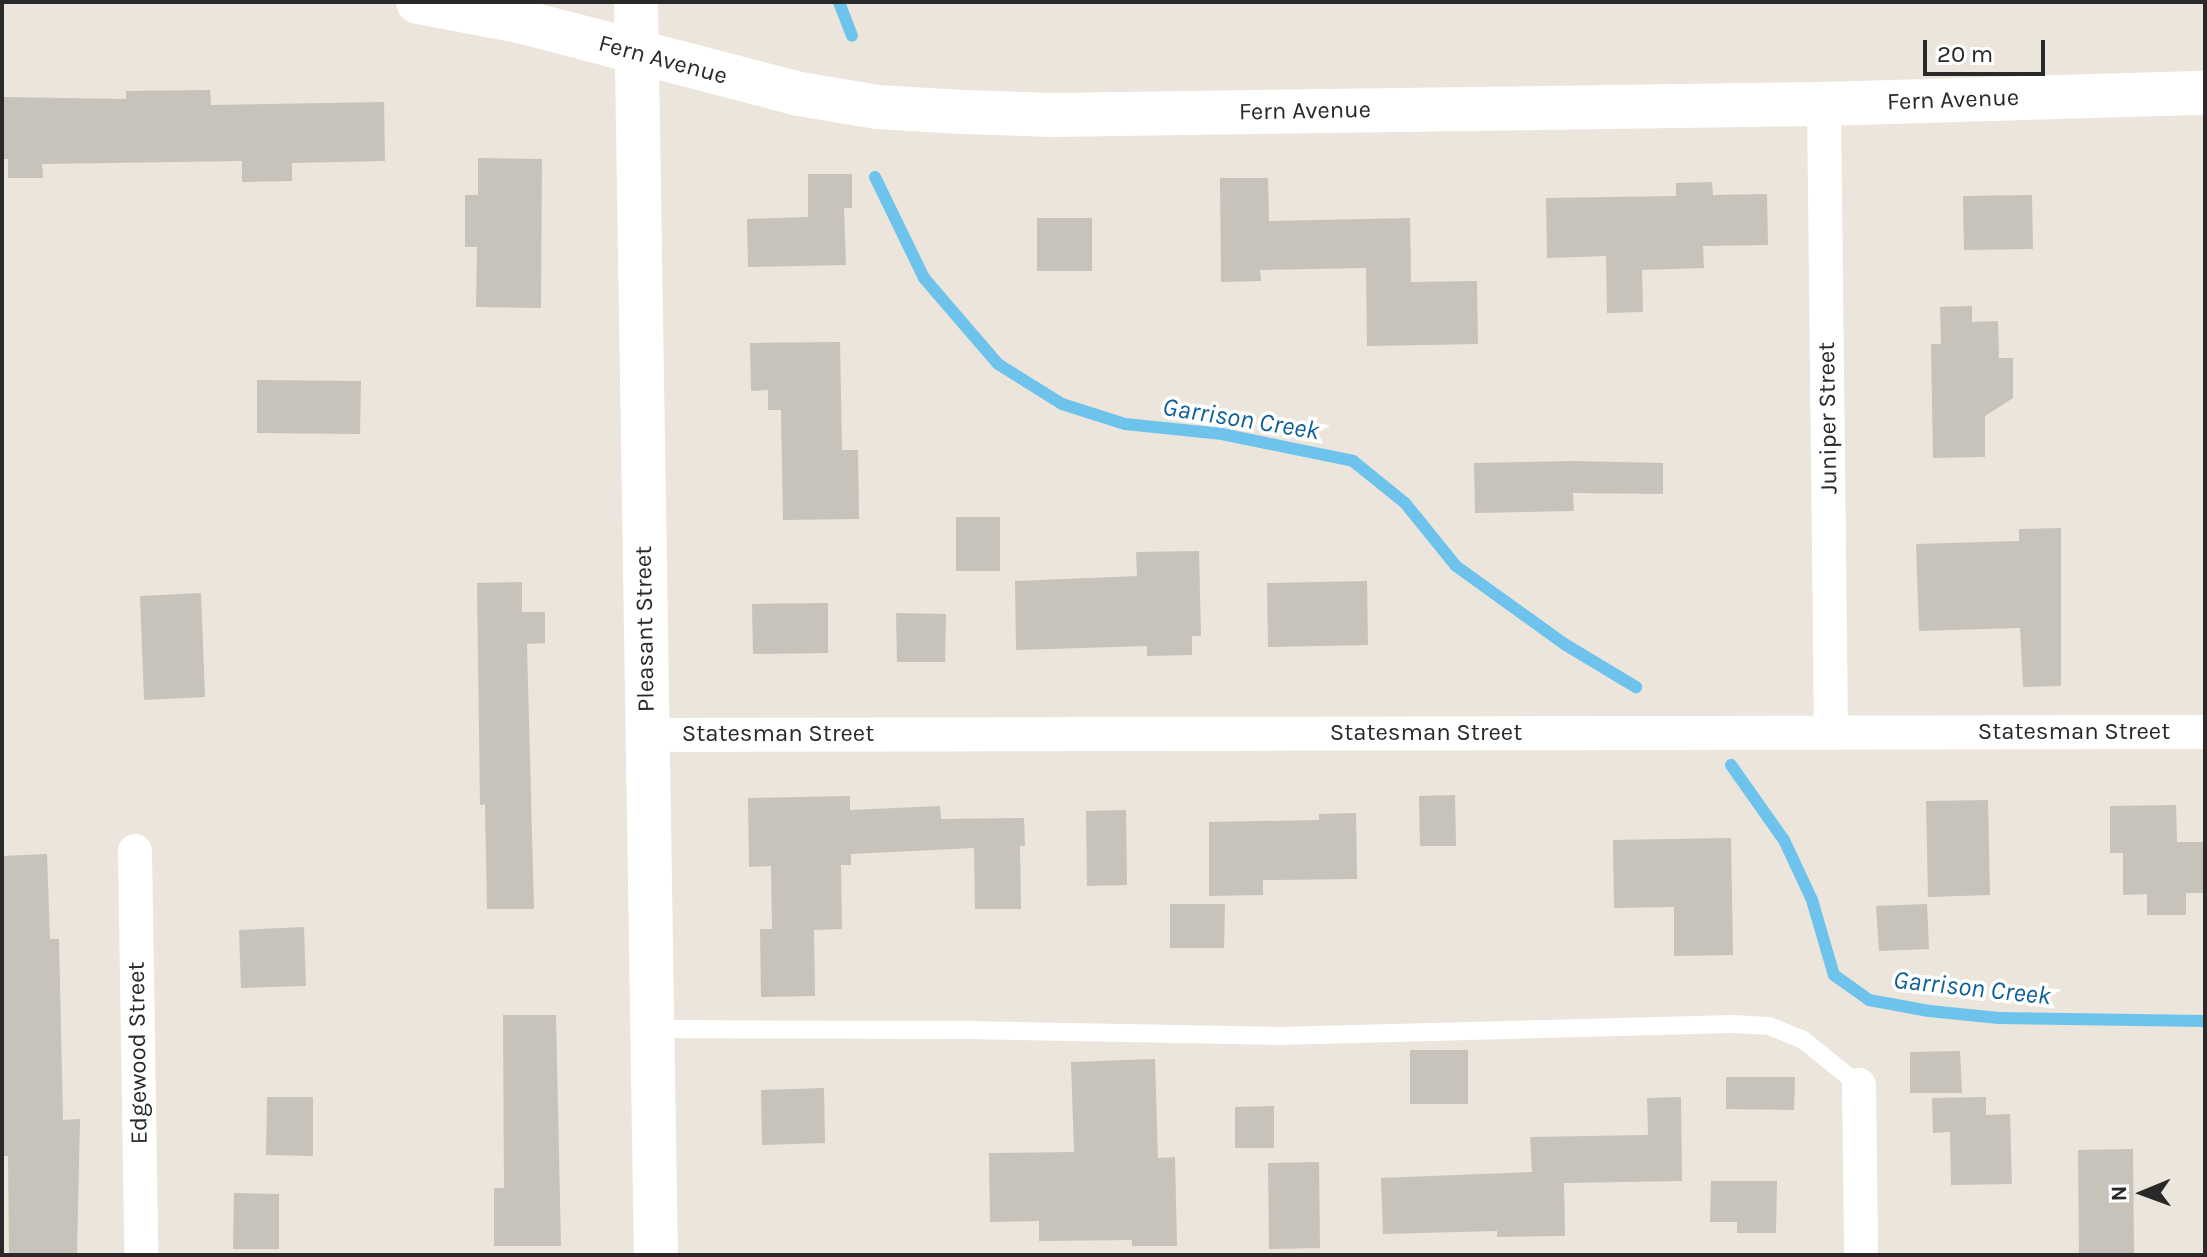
<!DOCTYPE html>
<style>
body{margin:0}
#map{position:relative;width:2207px;height:1257px;overflow:hidden;background:#ebe5db;font-family:Karla,sans-serif}
div>[style]{position:absolute}
.stream>*{height:12px;margin:-6px;padding:0 6px;transform-origin:6px;border-radius:6px;background:#6ec3ed}
.building>*{inset:0;background:#c7c3ba}
.lane>*{height:18px;margin:-9px;padding:0 9px;transform-origin:9px;border-radius:9px;background:#fff}
.street>*{height:34px;margin:-17px;padding:0 17px;transform-origin:17px;border-radius:17px;background:#fff}
.secondary>*{height:44px;margin:-22px;padding:0 22px;transform-origin:22px;border-radius:22px;background:#fff}
span{translate:-50% -50%;white-space:nowrap;text-align:center;line-height:1.15;-webkit-text-stroke:7px #fff;paint-order:stroke}
.street-label{font-size:24px;color:#292929}
.water-label{font-size:26px;color:#0e5f98;font-style:italic}
.frame{position:absolute;inset:0;border:4px solid #292929;pointer-events:none}
.north{position:absolute;left:2103px;top:1153px;width:80px;height:80px;-webkit-text-stroke:6px #fff;paint-order:stroke;rotate:269deg;font-size:22px;font-weight:700;line-height:32px;text-align:center;color:#292929}
.north::after{content:'';display:block;margin:auto;width:28px;height:36px;background:#292929;clip-path:polygon(50% 0,100% 100%,50% 72%,0 100%)}
.scale{position:absolute;left:1923px;top:40px;width:122px;height:36px;box-sizing:border-box;border:4px solid #292929;border-top:0;padding-left:10px;font-size:24px;line-height:28px;white-space:nowrap;color:#292929;-webkit-text-stroke:6px #fff;paint-order:stroke}
</style>
<div id="map">
<div class="stream">
<i style="left:839px;top:2px;width:36px;rotate:69deg"></i>
<i style="left:875px;top:177px;width:112px;rotate:64.1deg"></i>
<i style="left:924px;top:278px;width:113px;rotate:49.3deg"></i>
<i style="left:998px;top:364px;width:75px;rotate:32deg"></i>
<i style="left:1062px;top:404px;width:66px;rotate:17.6deg"></i>
<i style="left:1125px;top:424px;width:98px;rotate:5.9deg"></i>
<i style="left:1222px;top:434px;width:134px;rotate:11.6deg"></i>
<i style="left:1353px;top:461px;width:67px;rotate:38.9deg"></i>
<i style="left:1405px;top:503px;width:81px;rotate:51deg"></i>
<i style="left:1456px;top:566px;width:135px;rotate:35.7deg"></i>
<i style="left:1566px;top:645px;width:82px;rotate:31deg"></i>
<i style="left:1731px;top:765px;width:92px;rotate:54.8deg"></i>
<i style="left:1784px;top:840px;width:66px;rotate:65deg"></i>
<i style="left:1812px;top:900px;width:78px;rotate:73.7deg"></i>
<i style="left:1834px;top:975px;width:43px;rotate:35.5deg"></i>
<i style="left:1869px;top:1000px;width:61px;rotate:10.4deg"></i>
<i style="left:1929px;top:1011px;width:70px;rotate:5.7deg"></i>
<i style="left:1999px;top:1018px;width:206px;rotate:0.8deg"></i>
</div>
<div class="building">
<i style="clip-path:polygon(210px 90px,211px 105px,384px 102px,385px 161px,292px 163px,292px 181px,242px 182px,242px 161px,42px 164px,43px 178px,8px 178px,8px 159px,2px 159px,2px 97px,126px 99px,126px 91px)"></i>
<i style="clip-path:polygon(478px 158px,542px 159px,541px 308px,476px 307px,477px 247px,465px 247px,465px 195px,478px 195px)"></i>
<i style="clip-path:polygon(808px 174px,852px 174px,852px 208px,844px 208px,846px 265px,748px 267px,747px 219px,808px 217px)"></i>
<i style="clip-path:polygon(1220px 178px,1268px 178px,1269px 221px,1410px 218px,1411px 282px,1477px 281px,1478px 344px,1367px 346px,1366px 268px,1260px 270px,1261px 281px,1221px 282px)"></i>
<i style="clip-path:polygon(1712px 182px,1713px 195px,1767px 194px,1768px 245px,1703px 246px,1704px 268px,1642px 270px,1643px 312px,1607px 313px,1606px 256px,1547px 258px,1546px 198px,1676px 196px,1676px 183px)"></i>
<i style="clip-path:polygon(2032px 195px,2033px 249px,1964px 250px,1963px 196px)"></i>
<i style="clip-path:polygon(1037px 218px,1092px 218px,1092px 271px,1037px 271px)"></i>
<i style="clip-path:polygon(1972px 306px,1972px 322px,1998px 321px,1999px 358px,2013px 358px,2013px 398px,1985px 416px,1985px 457px,1933px 458px,1931px 344px,1941px 344px,1940px 307px)"></i>
<i style="clip-path:polygon(840px 342px,842px 450px,858px 450px,859px 519px,783px 520px,781px 410px,768px 410px,768px 390px,751px 391px,750px 343px)"></i>
<i style="clip-path:polygon(257px 380px,361px 381px,360px 434px,257px 433px)"></i>
<i style="clip-path:polygon(1573px 461px,1663px 463px,1663px 494px,1573px 493px,1574px 511px,1475px 513px,1474px 463px)"></i>
<i style="clip-path:polygon(956px 517px,1000px 517px,1000px 571px,956px 571px)"></i>
<i style="clip-path:polygon(2061px 528px,2061px 686px,2023px 687px,2020px 628px,1919px 631px,1916px 544px,2019px 541px,2019px 529px)"></i>
<i style="clip-path:polygon(1199px 551px,1201px 636px,1192px 636px,1192px 655px,1147px 656px,1147px 646px,1016px 650px,1015px 581px,1137px 576px,1136px 552px)"></i>
<i style="clip-path:polygon(1367px 581px,1368px 645px,1268px 647px,1267px 583px)"></i>
<i style="clip-path:polygon(522px 582px,522px 612px,545px 612px,545px 643px,527px 644px,534px 909px,487px 909px,485px 804px,480px 805px,477px 583px)"></i>
<i style="clip-path:polygon(201px 593px,205px 697px,144px 700px,140px 596px)"></i>
<i style="clip-path:polygon(828px 603px,828px 653px,753px 654px,752px 604px)"></i>
<i style="clip-path:polygon(896px 613px,946px 614px,945px 662px,897px 662px)"></i>
<i style="clip-path:polygon(1455px 795px,1456px 846px,1420px 846px,1419px 796px)"></i>
<i style="clip-path:polygon(850px 796px,850px 810px,940px 806px,941px 819px,1024px 818px,1025px 846px,1020px 846px,1021px 909px,975px 909px,974px 848px,851px 854px,851px 865px,841px 865px,842px 929px,814px 930px,815px 996px,761px 997px,760px 929px,772px 929px,771px 866px,749px 867px,748px 798px)"></i>
<i style="clip-path:polygon(1988px 800px,1990px 895px,1928px 897px,1926px 801px)"></i>
<i style="clip-path:polygon(2176px 805px,2177px 842px,2205px 842px,2205px 893px,2186px 893px,2186px 915px,2147px 915px,2147px 894px,2123px 895px,2123px 853px,2110px 853px,2110px 806px)"></i>
<i style="clip-path:polygon(1126px 810px,1127px 885px,1087px 886px,1086px 811px)"></i>
<i style="clip-path:polygon(1356px 813px,1357px 879px,1263px 880px,1263px 895px,1209px 896px,1209px 822px,1319px 820px,1319px 814px)"></i>
<i style="clip-path:polygon(1731px 838px,1733px 955px,1674px 956px,1674px 907px,1614px 908px,1613px 840px)"></i>
<i style="clip-path:polygon(47px 854px,50px 939px,59px 939px,63px 1120px,80px 1119px,77px 1255px,9px 1255px,8px 1156px,2px 1156px,2px 856px)"></i>
<i style="clip-path:polygon(1170px 904px,1225px 904px,1224px 948px,1170px 948px)"></i>
<i style="clip-path:polygon(1927px 904px,1929px 949px,1879px 951px,1876px 906px)"></i>
<i style="clip-path:polygon(304px 927px,306px 986px,241px 988px,239px 930px)"></i>
<i style="clip-path:polygon(503px 1015px,556px 1015px,561px 1246px,494px 1246px,494px 1188px,504px 1188px)"></i>
<i style="clip-path:polygon(1410px 1050px,1468px 1050px,1468px 1104px,1410px 1104px)"></i>
<i style="clip-path:polygon(1960px 1051px,1962px 1093px,1910px 1093px,1910px 1052px)"></i>
<i style="clip-path:polygon(1155px 1059px,1158px 1158px,1175px 1157px,1177px 1246px,1132px 1246px,1132px 1240px,1039px 1241px,1039px 1221px,990px 1222px,989px 1153px,1074px 1152px,1071px 1062px)"></i>
<i style="clip-path:polygon(1726px 1077px,1795px 1077px,1794px 1110px,1726px 1109px)"></i>
<i style="clip-path:polygon(824px 1088px,825px 1143px,762px 1145px,761px 1090px)"></i>
<i style="clip-path:polygon(267px 1097px,313px 1097px,313px 1156px,266px 1155px)"></i>
<i style="clip-path:polygon(1681px 1097px,1682px 1181px,1564px 1183px,1565px 1236px,1497px 1237px,1497px 1231px,1383px 1234px,1381px 1178px,1532px 1172px,1530px 1137px,1648px 1135px,1647px 1098px)"></i>
<i style="clip-path:polygon(1986px 1097px,1986px 1115px,2010px 1114px,2012px 1184px,1951px 1185px,1950px 1132px,1933px 1133px,1932px 1098px)"></i>
<i style="clip-path:polygon(1274px 1106px,1274px 1148px,1235px 1148px,1235px 1107px)"></i>
<i style="clip-path:polygon(2133px 1149px,2134px 1254px,2079px 1255px,2078px 1150px)"></i>
<i style="clip-path:polygon(1319px 1162px,1320px 1248px,1269px 1249px,1268px 1163px)"></i>
<i style="clip-path:polygon(1711px 1181px,1777px 1181px,1776px 1233px,1737px 1233px,1737px 1222px,1710px 1222px)"></i>
<i style="clip-path:polygon(234px 1193px,279px 1194px,279px 1249px,233px 1249px)"></i>
</div>
<div class="lane">
<i style="left:652px;top:1029px;width:316px;rotate:0.2deg"></i>
<i style="left:968px;top:1030px;width:310px;rotate:1.1deg"></i>
<i style="left:1278px;top:1036px;width:455px;rotate:-1.5deg"></i>
<i style="left:1733px;top:1024px;width:36px;rotate:3deg"></i>
<i style="left:1769px;top:1026px;width:35px;rotate:22deg"></i>
<i style="left:1802px;top:1039px;width:73px;rotate:38.9deg"></i>
</div>
<div class="street">
<i style="left:1824px;top:104px;width:629px;rotate:89.36deg"></i>
<i style="left:647px;top:735px;width:1558px;rotate:-0.11deg"></i>
<i style="left:135px;top:851px;width:404px;rotate:89.1deg"></i>
<i style="left:1859px;top:1085px;width:170px;rotate:89.3deg"></i>
</div>
<div class="secondary">
<i style="left:418px;top:2px;width:103px;rotate:10.7deg"></i>
<i style="left:519px;top:21px;width:290px;rotate:14.6deg"></i>
<i style="left:800px;top:94px;width:78px;rotate:9.6deg"></i>
<i style="left:877px;top:107px;width:85px;rotate:3.4deg"></i>
<i style="left:962px;top:112px;width:89px;rotate:1.9deg"></i>
<i style="left:1051px;top:115px;width:773px;rotate:-0.82deg"></i>
<i style="left:1824px;top:104px;width:381px;rotate:-1.7deg"></i>
<i style="left:636px;top:2px;width:1253px;rotate:89.09deg"></i>
</div>
<div class="street-label">
<span style="left:663px;top:60px;rotate:15deg">Fern Avenue</span>
<span style="left:1953px;top:100px;rotate:-2deg">Fern Avenue</span>
<span style="left:1305px;top:111px;rotate:-1deg">Fern Avenue</span>
<span style="left:1828px;top:418px;rotate:-91deg">Juniper Street</span>
<span style="left:645px;top:629px;rotate:-91deg">Pleasant Street</span>
<span style="left:2074px;top:732px">Statesman Street</span>
<span style="left:1426px;top:733px">Statesman Street</span>
<span style="left:778px;top:734px">Statesman Street</span>
<span style="left:138px;top:1053px;rotate:-91deg">Edgewood Street</span>
</div>
<div class="water-label">
<span style="left:1241px;top:419px;rotate:9deg">Garrison Creek</span>
<span style="left:1972px;top:988px;rotate:6deg">Garrison Creek</span>
</div>
<div class="frame"></div>
<div class="north">N</div>
<div class="scale">20 m</div>
</div>
